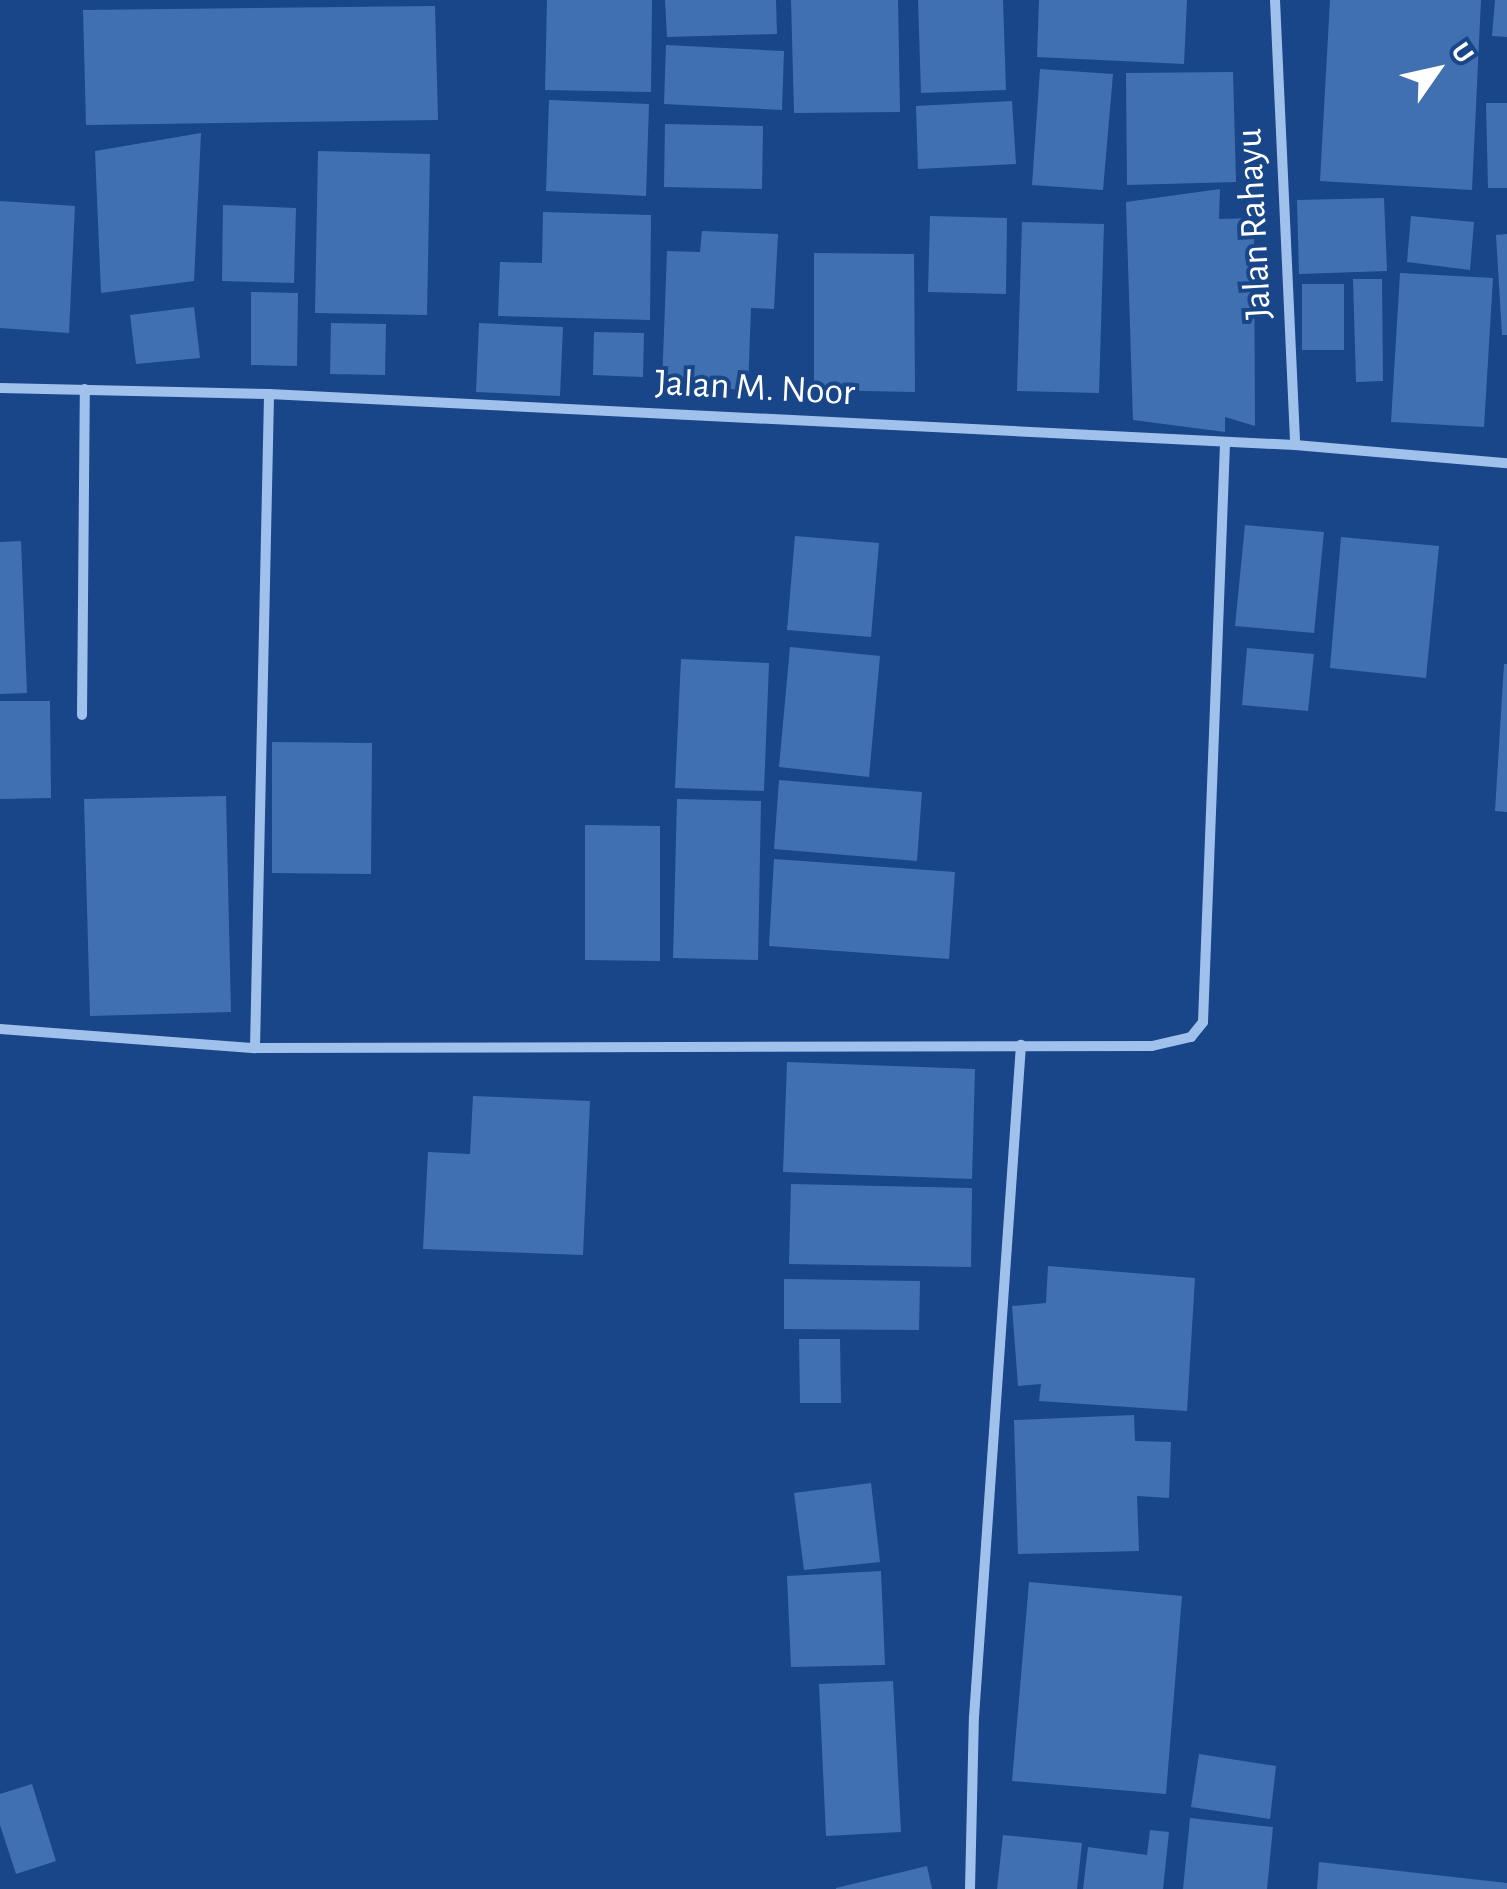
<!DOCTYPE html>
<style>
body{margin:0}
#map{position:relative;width:1507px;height:1889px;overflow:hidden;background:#194688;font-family:"Alegreya Sans",sans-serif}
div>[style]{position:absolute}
.building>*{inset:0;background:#4170b1}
.street>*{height:10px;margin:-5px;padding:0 5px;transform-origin:5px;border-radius:5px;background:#a1c1ed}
span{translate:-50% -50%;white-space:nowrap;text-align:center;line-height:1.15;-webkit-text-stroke:8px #194688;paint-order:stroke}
.street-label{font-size:38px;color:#fff}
.north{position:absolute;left:1387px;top:20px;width:100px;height:100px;-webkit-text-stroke:8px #194688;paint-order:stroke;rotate:56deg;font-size:28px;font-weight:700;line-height:40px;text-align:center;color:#fff}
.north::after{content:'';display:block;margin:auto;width:35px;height:45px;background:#fff;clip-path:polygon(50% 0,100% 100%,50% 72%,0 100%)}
</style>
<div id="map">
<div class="building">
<i style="clip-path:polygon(547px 0,652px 0,651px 92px,545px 90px)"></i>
<i style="clip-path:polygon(665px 0,776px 0,777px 34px,667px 37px)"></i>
<i style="clip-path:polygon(791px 0,898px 0,900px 112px,794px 113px)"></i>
<i style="clip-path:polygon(918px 0,1003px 0,1006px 90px,921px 93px)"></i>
<i style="clip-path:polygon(1039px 0,1187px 0,1184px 64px,1037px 57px)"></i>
<i style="clip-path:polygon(1330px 0,1481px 0,1472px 190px,1320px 181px)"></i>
<i style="clip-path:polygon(1495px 0,1507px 0,1507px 37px,1492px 36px)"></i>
<i style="clip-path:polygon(435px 6px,438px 120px,86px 125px,83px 10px)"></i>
<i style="clip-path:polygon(666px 45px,784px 51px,782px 110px,664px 104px)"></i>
<i style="clip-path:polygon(1040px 69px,1113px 74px,1103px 190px,1032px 185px)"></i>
<i style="clip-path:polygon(1233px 72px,1236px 182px,1127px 185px,1126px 73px)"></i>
<i style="clip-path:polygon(549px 100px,649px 104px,646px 196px,546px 191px)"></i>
<i style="clip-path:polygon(1012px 101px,1016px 164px,918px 169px,916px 106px)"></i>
<i style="clip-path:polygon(1486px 103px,1507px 103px,1507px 188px,1488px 188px)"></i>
<i style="clip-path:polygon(665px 124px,763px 126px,762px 189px,664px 187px)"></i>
<i style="clip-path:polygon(201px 133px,194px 281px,101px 293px,95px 151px)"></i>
<i style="clip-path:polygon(318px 151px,430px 154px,427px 315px,315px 313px)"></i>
<i style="clip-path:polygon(1220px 189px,1219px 219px,1254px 218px,1255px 426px,1225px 417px,1225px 432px,1133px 420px,1126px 202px)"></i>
<i style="clip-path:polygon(1384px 198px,1387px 271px,1299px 274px,1297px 200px)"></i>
<i style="clip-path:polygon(0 201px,75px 206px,69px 333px,0 328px)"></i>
<i style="clip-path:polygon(223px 205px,296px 208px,294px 283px,222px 281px)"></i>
<i style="clip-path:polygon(543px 212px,651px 215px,650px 320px,498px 316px,500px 262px,542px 263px)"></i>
<i style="clip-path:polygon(930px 216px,1007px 218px,1006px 294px,928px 292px)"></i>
<i style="clip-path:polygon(1411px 216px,1474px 222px,1470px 270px,1407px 262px)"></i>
<i style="clip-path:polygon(1022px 222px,1104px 224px,1099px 393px,1017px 391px)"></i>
<i style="clip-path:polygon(702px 231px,778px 234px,774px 309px,751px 308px,748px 390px,662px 385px,667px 251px,700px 252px)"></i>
<i style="clip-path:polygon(1507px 234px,1507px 335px,1502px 335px,1496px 235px)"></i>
<i style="clip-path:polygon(814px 253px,914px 254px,915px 392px,814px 390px)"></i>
<i style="clip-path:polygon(1400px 273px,1493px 278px,1484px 427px,1391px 422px)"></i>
<i style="clip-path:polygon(1353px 279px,1382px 279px,1383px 381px,1356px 382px)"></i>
<i style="clip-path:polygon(1302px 284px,1344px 284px,1344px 350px,1302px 350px)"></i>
<i style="clip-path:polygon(251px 292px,298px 293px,297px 366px,251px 365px)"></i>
<i style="clip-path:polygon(194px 307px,200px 358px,136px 364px,130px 315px)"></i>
<i style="clip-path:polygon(331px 323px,386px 324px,385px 375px,330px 374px)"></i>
<i style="clip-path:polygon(479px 323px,563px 327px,560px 396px,476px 392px)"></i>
<i style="clip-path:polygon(594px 332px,644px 333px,643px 377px,593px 375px)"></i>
<i style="clip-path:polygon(1245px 525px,1324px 532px,1314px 633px,1235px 626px)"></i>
<i style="clip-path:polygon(795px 536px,879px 543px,871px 637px,787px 630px)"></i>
<i style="clip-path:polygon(1341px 537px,1439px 546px,1426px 678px,1330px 668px)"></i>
<i style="clip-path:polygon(21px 541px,27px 693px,0 694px,0 542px)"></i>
<i style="clip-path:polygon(790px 647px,880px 656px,869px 777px,779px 767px)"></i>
<i style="clip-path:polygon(1247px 648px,1314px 654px,1308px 711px,1242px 705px)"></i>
<i style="clip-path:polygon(681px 659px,769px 663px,764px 791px,675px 788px)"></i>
<i style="clip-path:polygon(1504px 664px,1507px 664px,1507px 812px,1495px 811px)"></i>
<i style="clip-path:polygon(0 701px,50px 701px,51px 798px,0 799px)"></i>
<i style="clip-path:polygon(272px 742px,372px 743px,371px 874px,272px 873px)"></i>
<i style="clip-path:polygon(779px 780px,922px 792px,917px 861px,774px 849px)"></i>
<i style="clip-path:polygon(226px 796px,231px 1012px,90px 1016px,84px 799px)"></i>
<i style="clip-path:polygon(677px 799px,761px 801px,758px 960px,673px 958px)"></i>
<i style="clip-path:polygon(585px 825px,660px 826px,660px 961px,585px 960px)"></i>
<i style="clip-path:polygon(774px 859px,955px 872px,949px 959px,769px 946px)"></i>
<i style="clip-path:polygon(787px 1062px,975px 1069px,972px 1179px,783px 1172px)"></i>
<i style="clip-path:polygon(473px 1096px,590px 1101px,583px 1255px,423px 1249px,428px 1152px,470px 1154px)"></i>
<i style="clip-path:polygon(791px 1184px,972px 1188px,971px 1267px,789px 1264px)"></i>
<i style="clip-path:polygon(1048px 1266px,1195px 1278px,1187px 1411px,1039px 1401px,1041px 1384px,1018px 1386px,1012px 1306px,1046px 1303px)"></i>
<i style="clip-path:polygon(784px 1279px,920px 1281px,919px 1330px,784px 1329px)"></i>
<i style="clip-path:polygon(799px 1339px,840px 1339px,841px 1403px,800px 1403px)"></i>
<i style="clip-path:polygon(1134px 1415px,1135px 1441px,1171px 1442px,1169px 1498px,1137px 1496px,1139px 1551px,1018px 1554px,1014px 1420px)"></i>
<i style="clip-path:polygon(871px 1483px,880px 1562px,804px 1570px,794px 1493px)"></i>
<i style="clip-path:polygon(881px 1571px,885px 1665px,791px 1667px,787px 1576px)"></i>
<i style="clip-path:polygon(1029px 1582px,1182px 1596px,1166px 1794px,1012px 1781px)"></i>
<i style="clip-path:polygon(893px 1681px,901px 1832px,826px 1836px,819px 1684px)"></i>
<i style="clip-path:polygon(1199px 1754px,1276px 1766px,1270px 1819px,1191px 1807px)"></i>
<i style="clip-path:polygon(32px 1784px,56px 1861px,16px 1874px,0 1825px,0 1794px)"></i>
<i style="clip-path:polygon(1190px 1818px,1273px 1827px,1267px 1889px,1183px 1889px)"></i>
<i style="clip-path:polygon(1150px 1830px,1169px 1832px,1163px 1889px,1083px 1889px,1088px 1847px,1147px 1855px)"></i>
<i style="clip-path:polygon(1003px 1835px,1082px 1843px,1077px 1889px,997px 1889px)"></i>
<i style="clip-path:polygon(1319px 1862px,1507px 1883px,1507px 1889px,1317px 1889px)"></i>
<i style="clip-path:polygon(927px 1866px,932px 1889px,836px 1889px,836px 1888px)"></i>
</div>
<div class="street">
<i style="left:1275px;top:0;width:445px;rotate:87.4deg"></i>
<i style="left:0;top:388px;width:269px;rotate:1.3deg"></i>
<i style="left:269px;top:394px;width:1027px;rotate:2.85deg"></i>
<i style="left:1295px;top:445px;width:213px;rotate:4.9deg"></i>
<i style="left:82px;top:715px;width:326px;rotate:-89.5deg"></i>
<i style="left:0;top:1029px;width:256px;rotate:4.3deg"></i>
<i style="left:255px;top:1048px;width:897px;rotate:-0.13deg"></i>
<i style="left:1152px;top:1046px;width:40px;rotate:-13deg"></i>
<i style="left:1191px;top:1037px;width:19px;rotate:-51deg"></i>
<i style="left:1203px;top:1022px;width:579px;rotate:-87.82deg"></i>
<i style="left:255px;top:1048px;width:654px;rotate:-88.77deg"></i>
<i style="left:970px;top:1889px;width:172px;rotate:-88.7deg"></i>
<i style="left:974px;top:1717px;width:674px;rotate:-86deg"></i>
</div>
<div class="street-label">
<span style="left:1255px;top:224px;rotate:-93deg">Jalan Rahayu</span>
<span style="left:755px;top:389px;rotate:3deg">Jalan M. Noor</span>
</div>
<div class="north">U</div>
</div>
